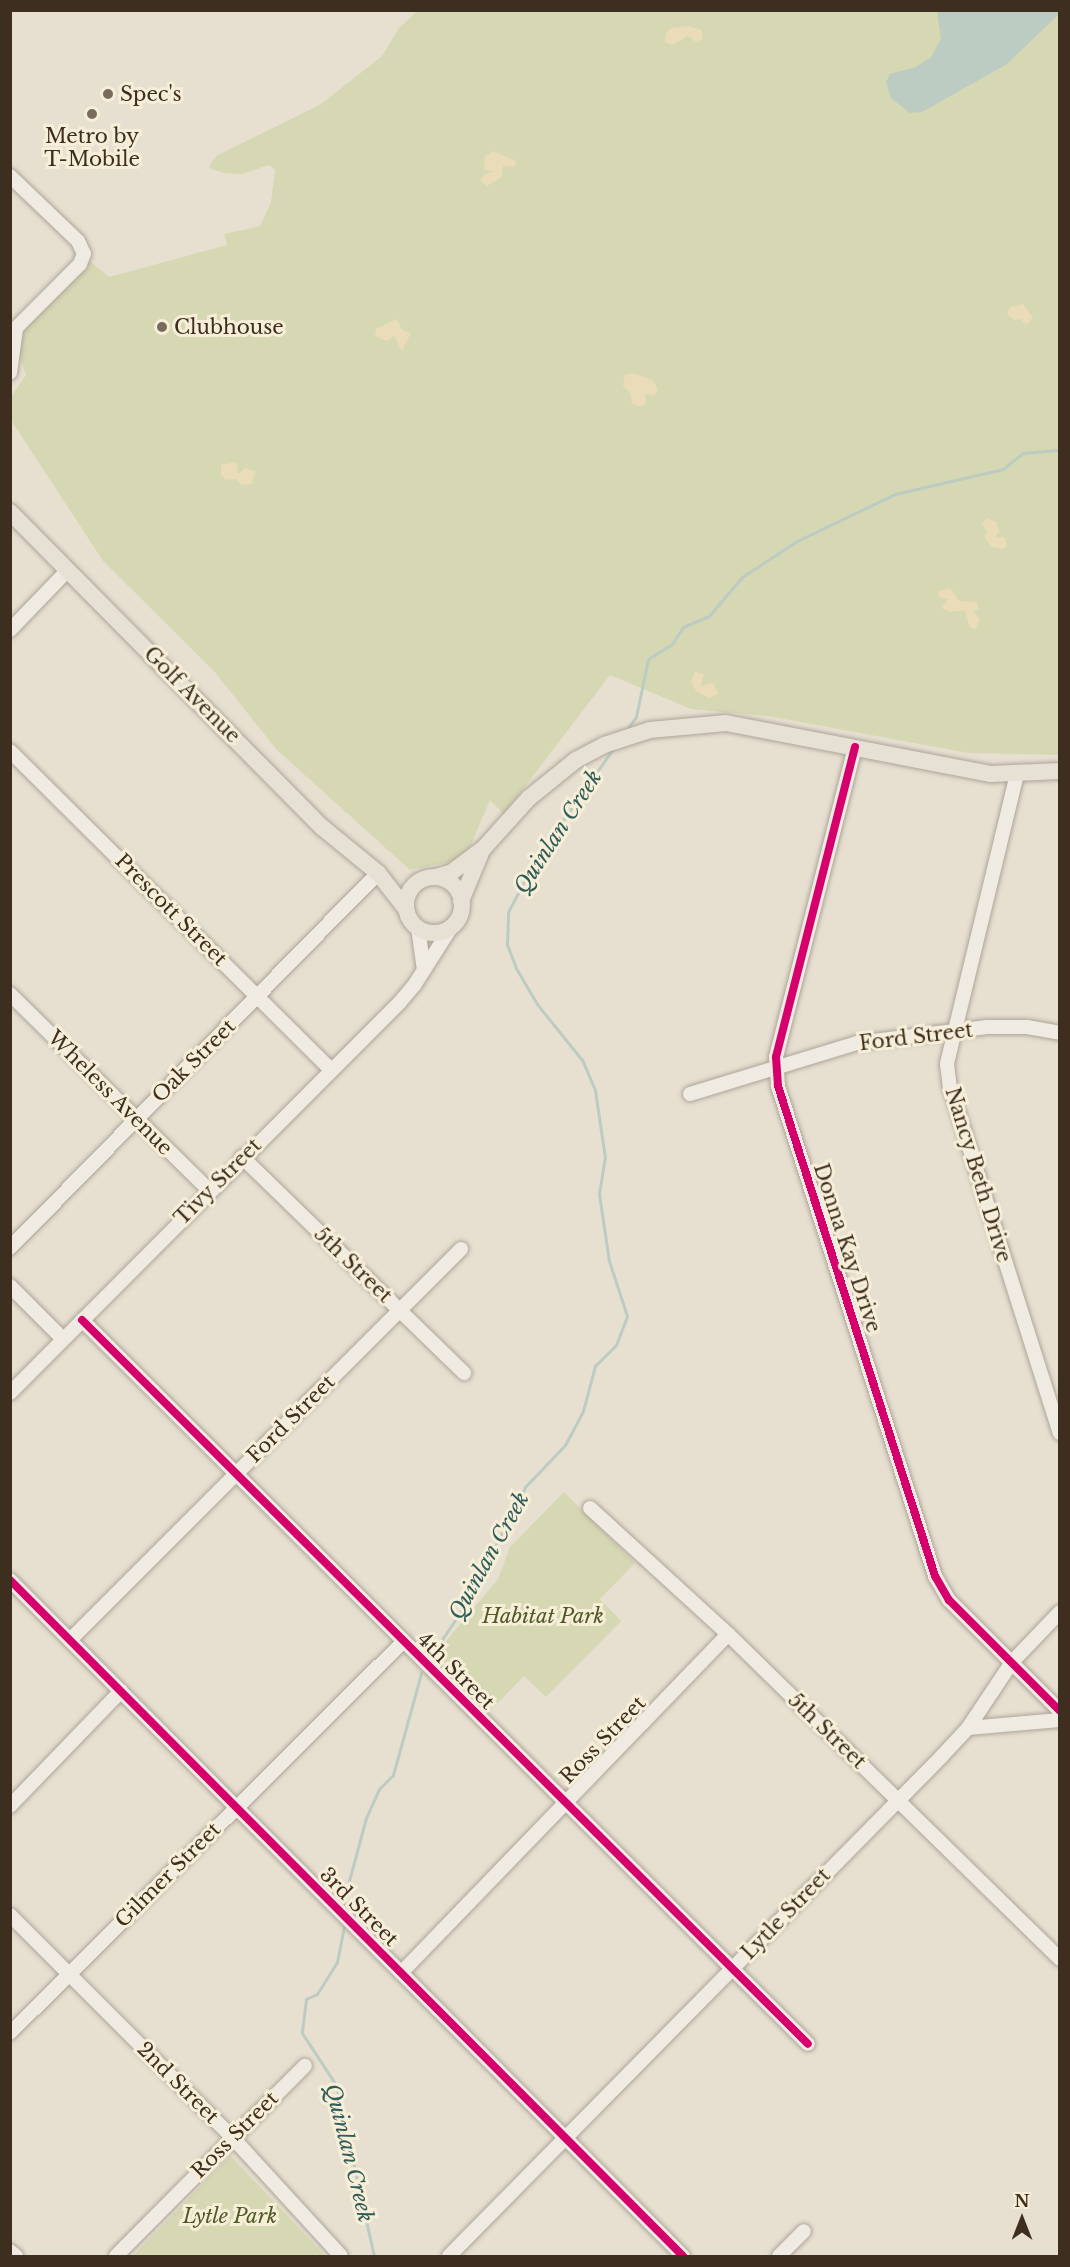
<!DOCTYPE html>
<style>
body{margin:0}
#map{position:relative;width:1070px;height:2267px;overflow:hidden;background:#e7e0d1;font-family:"Libre Baskerville",serif}
div>[style]{position:absolute}
.green>*{inset:0;background:#d6d7b3}
.sand>*{inset:0;background:#eadcb9}
.water>*{inset:0;background:#bcccc2}
.stream>*{height:3px;margin:-1.5px;padding:0 1.5px;transform-origin:1.5px;border-radius:1.5px;background:#bcccc2}
.roads{filter:drop-shadow(0 0 2px #ada599) drop-shadow(0 0 2px #ada599)}
.minor>*{height:14px;margin:-7px;padding:0 7px;transform-origin:7px;border-radius:7px;background:#efebe3}
.major>*{height:16px;margin:-8px;padding:0 8px;transform-origin:8px;border-radius:8px;background:#e6e1d4}
.major>.ring{margin:-8px;padding:0;box-sizing:content-box;background:none;border:16px solid #e6e1d4;border-radius:50%}
.cycleway>*{height:8px;margin:-4px;padding:0 4px;transform-origin:4px;border-radius:4px;background:#d6006c}
.dots>*{width:16px;height:16px;translate:-50% -50%;box-sizing:border-box;border:3px solid #f7eed8;border-radius:50%}
span{translate:-50% -50%;white-space:nowrap;text-align:center;line-height:1.15;-webkit-text-stroke:6px #f7eed8;paint-order:stroke}
.poi-label{font-size:20px;color:#3d2e20}
.left{translate:0 -50%;text-align:left}
.street-label{font-size:20px;color:#3d2e20}
.park-label{font-size:20px;color:#4d5a26;font-style:italic}
.water-label{font-size:21px;color:#2f5d5a;font-style:italic}
.frame{position:absolute;inset:0;border:12px solid #3d2e20;pointer-events:none}
.north{position:absolute;left:992px;top:2189px;width:60px;height:60px;-webkit-text-stroke:4px #f7eed8;paint-order:stroke;rotate:0deg;font-size:16px;font-weight:700;line-height:24px;text-align:center;color:#3d2e20}
.north::after{content:'';display:block;margin:auto;width:21px;height:27px;background:#3d2e20;clip-path:polygon(50% 0,100% 100%,50% 72%,0 100%)}
</style>
<div id="map">
<div class="green">
<i style="clip-path:polygon(417px 11px,1059px 11px,1059px 755px,968px 753px,768px 716px,691px 709px,610px 675px,504px 814px,490px 800px,470px 847px,457px 860px,410px 870px,276px 749px,214px 671px,103px 561px,11px 420px,11px 397px,26px 375px,19px 355px,25px 328px,90px 261px,109px 277px,227px 245px,224px 234px,260px 226px,271px 202px,275px 170px,269px 165px,242px 174px,224px 173px,209px 168px,211px 163px,218px 155px,321px 104px,382px 56px,399px 28px)"></i>
<i style="clip-path:polygon(564px 1492px,635px 1563px,600px 1599px,621px 1621px,546px 1697px,524px 1676px,492px 1709px,436px 1653px,498px 1579px,510px 1547px)"></i>
<i style="clip-path:polygon(230px 2155px,325px 2256px,133px 2256px,230px 2156px)"></i>
</div>
<div class="sand">
<i style="clip-path:polygon(688px 26px,702px 30px,702px 39px,696px 42px,688px 36px,672px 45px,665px 42px,666px 33px,672px 28px)"></i>
<i style="clip-path:polygon(493px 151px,516px 161px,514px 167px,503px 166px,501px 178px,487px 186px,481px 181px,483px 175px,494px 171px,484px 170px,485px 156px)"></i>
<i style="clip-path:polygon(1023px 304px,1033px 318px,1026px 325px,1021px 319px,1014px 320px,1007px 314px,1010px 307px)"></i>
<i style="clip-path:polygon(397px 319px,402px 330px,411px 333px,402px 351px,394px 336px,387px 341px,375px 336px,376px 329px)"></i>
<i style="clip-path:polygon(632px 373px,652px 380px,658px 389px,654px 396px,645px 393px,646px 403px,641px 407px,632px 403px,630px 393px,623px 386px,625px 375px)"></i>
<i style="clip-path:polygon(236px 462px,238px 474px,245px 468px,255px 471px,252px 484px,242px 485px,236px 479px,226px 480px,221px 475px,221px 465px)"></i>
<i style="clip-path:polygon(987px 518px,996px 522px,999px 532px,995px 537px,1004px 537px,1007px 545px,1004px 549px,992px 547px,985px 538px,987px 531px,982px 524px)"></i>
<i style="clip-path:polygon(950px 588px,959px 601px,977px 602px,978px 609px,974px 612px,980px 620px,976px 629px,970px 628px,965px 610px,951px 612px,942px 608px,948px 599px,939px 597px,939px 591px)"></i>
<i style="clip-path:polygon(695px 672px,704px 674px,701px 687px,712px 682px,719px 694px,709px 698px,696px 691px,691px 681px)"></i>
</div>
<div class="water">
<i style="clip-path:polygon(937px 11px,1059px 10px,1060px 13px,1007px 64px,922px 112px,910px 113px,891px 98px,886px 82px,890px 74px,916px 67px,931px 57px,941px 39px)"></i>
</div>
<div class="stream">
<i style="left:625px;top:732px;width:19px;rotate:-54deg"></i>
<i style="left:636px;top:717px;width:59px;rotate:-78.3deg"></i>
<i style="left:648px;top:659px;width:28px;rotate:-32deg"></i>
<i style="left:672px;top:644px;width:20px;rotate:-57deg"></i>
<i style="left:683px;top:627px;width:28px;rotate:-23deg"></i>
<i style="left:709px;top:616px;width:51px;rotate:-49.8deg"></i>
<i style="left:742px;top:577px;width:66px;rotate:-33.2deg"></i>
<i style="left:797px;top:541px;width:109px;rotate:-25.6deg"></i>
<i style="left:895px;top:494px;width:111px;rotate:-13deg"></i>
<i style="left:1003px;top:469px;width:26px;rotate:-39deg"></i>
<i style="left:1023px;top:453px;width:37px;rotate:-5deg"></i>
<i style="left:431px;top:1656px;width:61px;rotate:-56.3deg"></i>
<i style="left:465px;top:1605px;width:132px;rotate:-63deg"></i>
<i style="left:525px;top:1487px;width:58px;rotate:-46.4deg"></i>
<i style="left:565px;top:1445px;width:38px;rotate:-62deg"></i>
<i style="left:583px;top:1411px;width:47px;rotate:-75.1deg"></i>
<i style="left:595px;top:1366px;width:30px;rotate:-45deg"></i>
<i style="left:616px;top:1345px;width:31px;rotate:-69deg"></i>
<i style="left:627px;top:1316px;width:58px;rotate:-108.1deg"></i>
<i style="left:609px;top:1261px;width:68px;rotate:-98.5deg"></i>
<i style="left:599px;top:1194px;width:36px;rotate:-81deg"></i>
<i style="left:605px;top:1158px;width:69px;rotate:-98.4deg"></i>
<i style="left:595px;top:1090px;width:33px;rotate:-113deg"></i>
<i style="left:582px;top:1060px;width:72px;rotate:-128.8deg"></i>
<i style="left:537px;top:1004px;width:42px;rotate:-120.3deg"></i>
<i style="left:516px;top:968px;width:25px;rotate:-111deg"></i>
<i style="left:507px;top:945px;width:33px;rotate:-88deg"></i>
<i style="left:508px;top:912px;width:62px;rotate:-62.2deg"></i>
<i style="left:537px;top:857px;width:132px;rotate:-54.9deg"></i>
<i style="left:343px;top:1903px;width:88px;rotate:-74.9deg"></i>
<i style="left:366px;top:1818px;width:32px;rotate:-66deg"></i>
<i style="left:379px;top:1789px;width:20px;rotate:-45deg"></i>
<i style="left:393px;top:1775px;width:106px;rotate:-74.6deg"></i>
<i style="left:344px;top:1926px;width:37px;rotate:101deg"></i>
<i style="left:337px;top:1962px;width:38px;rotate:122deg"></i>
<i style="left:317px;top:1994px;width:12px;rotate:156deg"></i>
<i style="left:306px;top:1999px;width:34px;rotate:97deg"></i>
<i style="left:302px;top:2033px;width:62px;rotate:56.8deg"></i>
<i style="left:336px;top:2085px;width:175px;rotate:77.5deg"></i>
</div>
<div class="roads">
<div class="minor">
<i style="left:10px;top:176px;width:94px;rotate:43.7deg"></i>
<i style="left:78px;top:241px;width:14px;rotate:65deg"></i>
<i style="left:84px;top:254px;width:11px;rotate:112deg"></i>
<i style="left:80px;top:264px;width:91px;rotate:135deg"></i>
<i style="left:16px;top:328px;width:45px;rotate:97.6deg"></i>
<i style="left:10px;top:630px;width:83px;rotate:-46deg"></i>
<i style="left:855px;top:747px;width:320px;rotate:104.3deg"></i>
<i style="left:776px;top:1057px;width:29px;rotate:86deg"></i>
<i style="left:778px;top:1086px;width:515px;rotate:72.23deg"></i>
<i style="left:935px;top:1576px;width:28px;rotate:60deg"></i>
<i style="left:949px;top:1600px;width:157px;rotate:45deg"></i>
<i style="left:10px;top:751px;width:453px;rotate:44.8deg"></i>
<i style="left:1017px;top:774px;width:298px;rotate:103.6deg"></i>
<i style="left:947px;top:1064px;width:23px;rotate:83deg"></i>
<i style="left:950px;top:1087px;width:363px;rotate:72.4deg"></i>
<i style="left:418px;top:928px;width:42px;rotate:81.9deg"></i>
<i style="left:10px;top:994px;width:281px;rotate:44.6deg"></i>
<i style="left:690px;top:1094px;width:175px;rotate:-17deg"></i>
<i style="left:857px;top:1043px;width:131px;rotate:-7deg"></i>
<i style="left:987px;top:1027px;width:40px"></i>
<i style="left:1027px;top:1027px;width:34px;rotate:10deg"></i>
<i style="left:242px;top:1157px;width:310px;rotate:44.2deg"></i>
<i style="left:10px;top:1248px;width:525px;rotate:-45.54deg"></i>
<i style="left:10px;top:1286px;width:75px;rotate:45deg"></i>
<i style="left:82px;top:1320px;width:1025px;rotate:44.92deg"></i>
<i style="left:10px;top:1393px;width:552px;rotate:-45.07deg"></i>
<i style="left:400px;top:1002px;width:23px;rotate:-50deg"></i>
<i style="left:415px;top:984px;width:69px;rotate:-57.5deg"></i>
<i style="left:590px;top:1508px;width:187px;rotate:42.4deg"></i>
<i style="left:728px;top:1634px;width:465px;rotate:44.4deg"></i>
<i style="left:10px;top:1580px;width:954px;rotate:45.13deg"></i>
<i style="left:70px;top:1640px;width:553px;rotate:-45deg"></i>
<i style="left:968px;top:1728px;width:92px;rotate:-5deg"></i>
<i style="left:10px;top:1806px;width:160px;rotate:-46deg"></i>
<i style="left:10px;top:1915px;width:314px;rotate:45deg"></i>
<i style="left:232px;top:2137px;width:161px;rotate:47.5deg"></i>
<i style="left:401px;top:1973px;width:471px;rotate:-46deg"></i>
<i style="left:10px;top:2033px;width:554px;rotate:-44.85deg"></i>
<i style="left:10px;top:2251px;width:8px;rotate:40deg"></i>
<i style="left:116px;top:2256px;width:268px;rotate:-45.2deg"></i>
<i style="left:449px;top:2256px;width:701px;rotate:-45.4deg"></i>
<i style="left:941px;top:1757px;width:40px;rotate:-47deg"></i>
<i style="left:968px;top:1728px;width:79px;rotate:-56.3deg"></i>
<i style="left:1012px;top:1662px;width:69px;rotate:-46.2deg"></i>
<i style="left:779px;top:2256px;width:35px;rotate:-45deg"></i>
</div>
<div class="major">
<i style="left:10px;top:512px;width:445px;rotate:45.3deg"></i>
<i style="left:323px;top:828px;width:71px;rotate:39.3deg"></i>
<i style="left:378px;top:873px;width:46px;rotate:52.1deg"></i>
<i style="left:436px;top:877px;width:17px;rotate:-17deg"></i>
<i style="left:452px;top:872px;width:39px;rotate:-37deg"></i>
<i style="left:483px;top:849px;width:69px;rotate:-48deg"></i>
<i style="left:529px;top:798px;width:60px;rotate:-39deg"></i>
<i style="left:576px;top:760px;width:32px;rotate:-28deg"></i>
<i style="left:604px;top:745px;width:48px;rotate:-18.1deg"></i>
<i style="left:650px;top:730px;width:76px;rotate:-5.3deg"></i>
<i style="left:726px;top:723px;width:270px;rotate:10.9deg"></i>
<i style="left:991px;top:774px;width:69px;rotate:-2.5deg"></i>
<i class="ring" style="left:406px;top:877px;width:40px;height:40px"></i>
<i style="left:461px;top:901px;width:52px;rotate:-67.4deg"></i>
</div>
</div>
<div class="cycleway">
<i style="left:855px;top:747px;width:320px;rotate:104.3deg"></i>
<i style="left:776px;top:1057px;width:29px;rotate:86deg"></i>
<i style="left:778px;top:1086px;width:515px;rotate:72.23deg"></i>
<i style="left:935px;top:1576px;width:28px;rotate:60deg"></i>
<i style="left:949px;top:1600px;width:157px;rotate:45deg"></i>
<i style="left:82px;top:1320px;width:1025px;rotate:44.92deg"></i>
<i style="left:10px;top:1580px;width:954px;rotate:45.13deg"></i>
</div>
<div class="dots">
<i style="left:108px;top:94px;background:#786c5e"></i>
<i style="left:92px;top:114px;background:#786c5e"></i>
<i style="left:162px;top:327px;background:#786c5e"></i>
</div>
<div class="poi-label">
<span class="left" style="left:120px;top:94px">Spec's</span>
<span style="left:92px;top:148px">Metro by<br>T-Mobile</span>
<span class="left" style="left:174px;top:327px">Clubhouse</span>
</div>
<div class="street-label">
<span style="left:192px;top:695px;rotate:45deg">Golf Avenue</span>
<span style="left:171px;top:910px;rotate:45deg">Prescott Street</span>
<span style="left:916px;top:1037px;rotate:-7deg">Ford Street</span>
<span style="left:194px;top:1061px;rotate:-45deg">Oak Street</span>
<span style="left:110px;top:1093px;rotate:45deg">Wheless Avenue</span>
<span style="left:978px;top:1175px;rotate:73deg">Nancy Beth Drive</span>
<span style="left:218px;top:1182px;rotate:-45deg">Tivy Street</span>
<span style="left:847px;top:1248px;rotate:72deg">Donna Kay Drive</span>
<span style="left:353px;top:1265px;rotate:44deg">5th Street</span>
<span style="left:291px;top:1419px;rotate:-45deg">Ford Street</span>
<span style="left:456px;top:1671px;rotate:45deg">4th Street</span>
<span style="left:827px;top:1731px;rotate:44deg">5th Street</span>
<span style="left:603px;top:1740px;rotate:-46deg">Ross Street</span>
<span style="left:168px;top:1875px;rotate:-45deg">Gilmer Street</span>
<span style="left:359px;top:1907px;rotate:45deg">3rd Street</span>
<span style="left:786px;top:1914px;rotate:-46deg">Lytle Street</span>
<span style="left:178px;top:2083px;rotate:45deg">2nd Street</span>
<span style="left:235px;top:2135px;rotate:-45deg">Ross Street</span>
</div>
<div class="park-label">
<span style="left:543px;top:1616px">Habitat Park</span>
<span style="left:230px;top:2216px">Lytle Park</span>
</div>
<div class="water-label">
<span style="left:558px;top:832px;rotate:-57deg">Quinlan Creek</span>
<span style="left:489px;top:1556px;rotate:-61deg">Quinlan Creek</span>
<span style="left:349px;top:2153px;rotate:76deg">Quinlan Creek</span>
</div>
<div class="frame"></div>
<div class="north">N</div>
</div>
